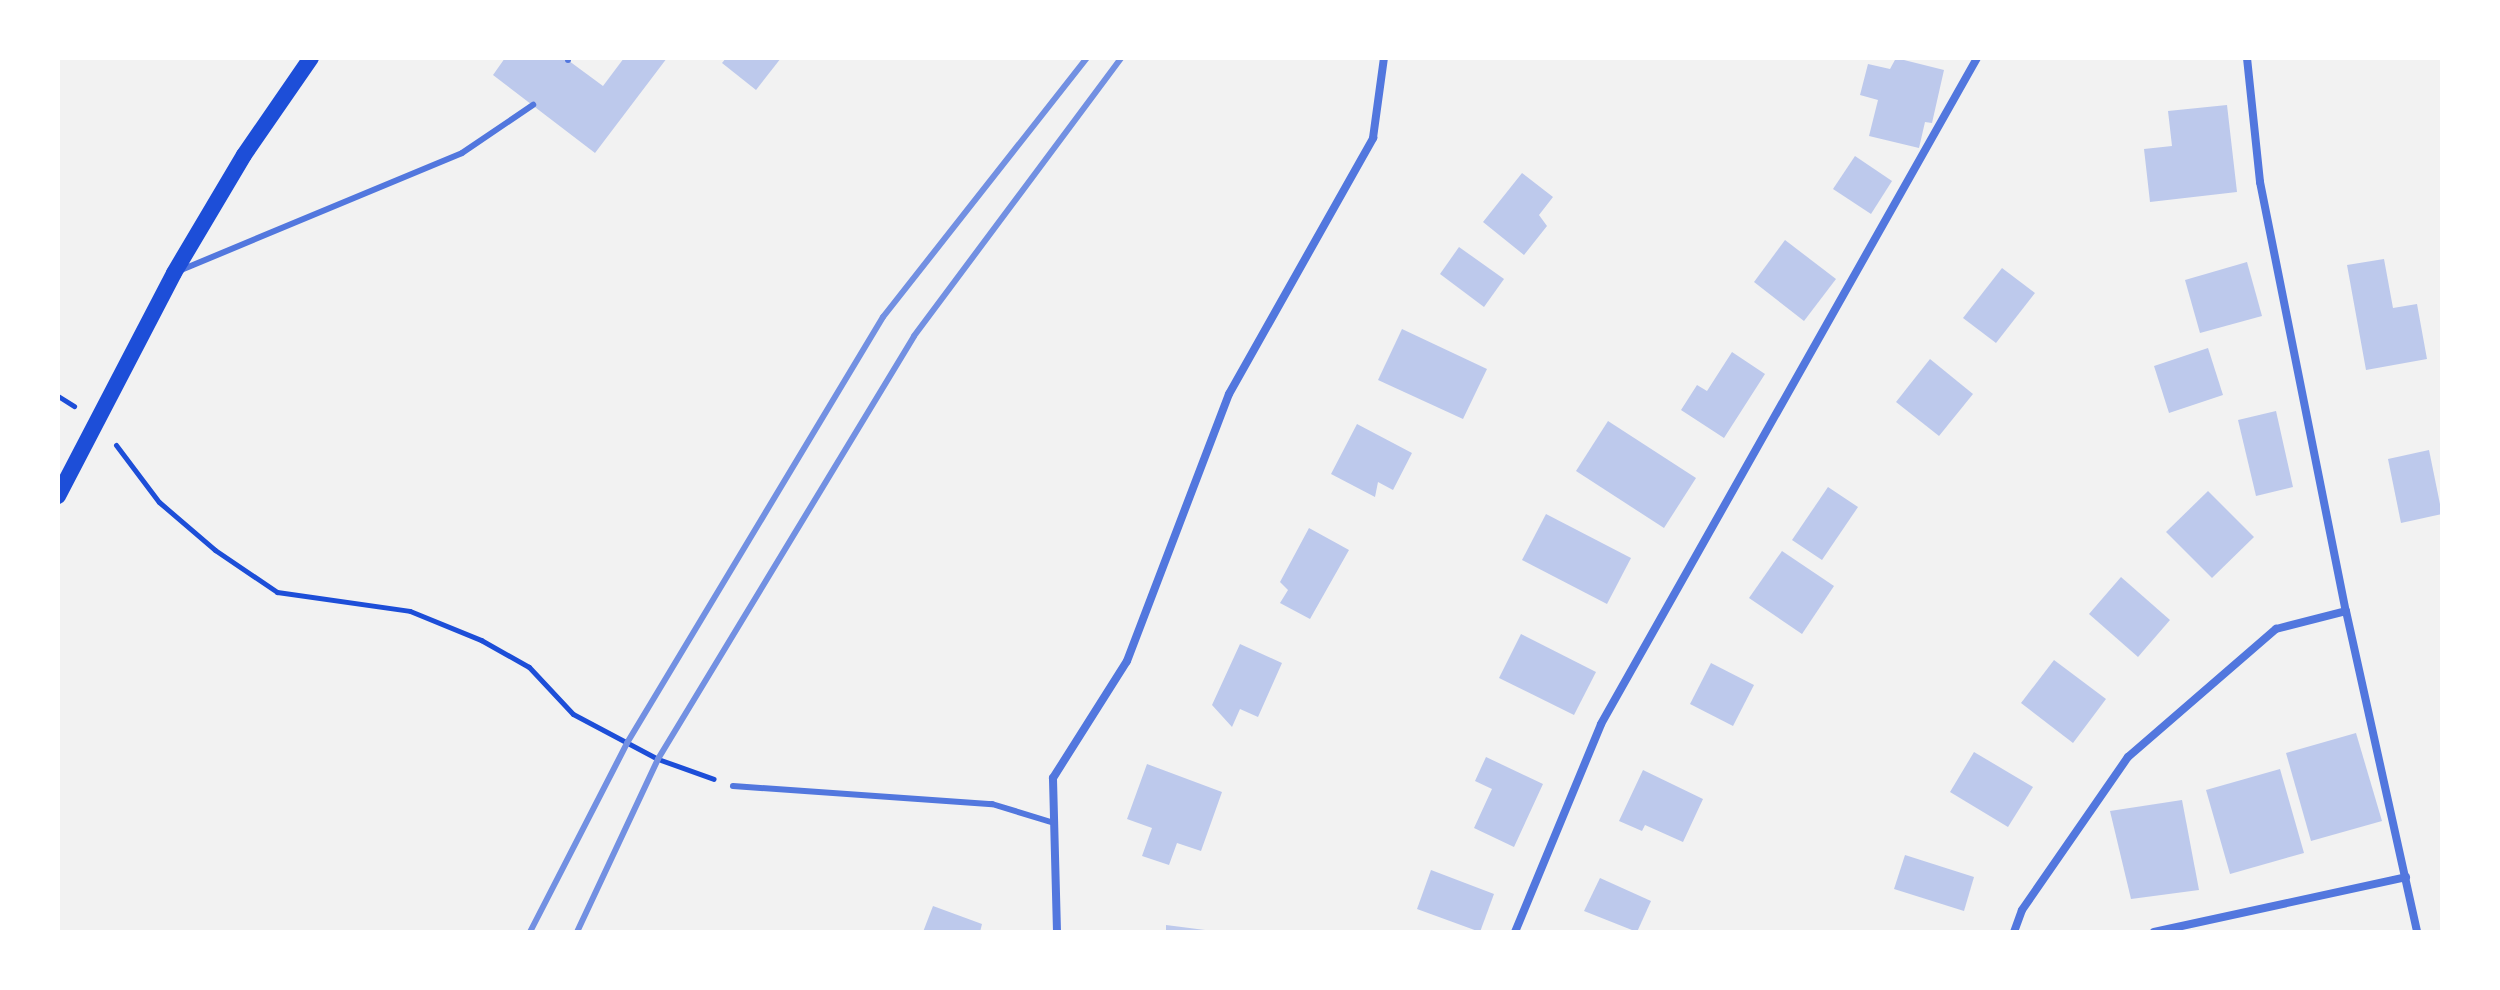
<!DOCTYPE html>
<style>
body{margin:0}
#map{position:relative;width:2500px;height:990px;overflow:hidden;background:#f2f2f2;font-family:Ubuntu,sans-serif}
div>[style]{position:absolute}
.building>*{inset:0;background:#bdc9ec}
.path>*{height:5px;margin:-2.5px;padding:0 2.5px;transform-origin:2.5px;border-radius:2.5px;background:#1d4ed8}
.service>*{height:6px;margin:-3px;padding:0 3px;transform-origin:3px;border-radius:3px;background:#5277de}
.minor>*{height:8px;margin:-4px;padding:0 4px;transform-origin:4px;border-radius:4px;background:#5277de}
.secondary>*{height:16px;margin:-8px;padding:0 8px;transform-origin:8px;border-radius:8px;background:#1d4ed8}
.rail>*{height:6px;margin:-3px;padding:0 3px;transform-origin:3px;border-radius:3px;background:#7290e2}
span{translate:-50% -50%;white-space:nowrap;text-align:center;line-height:1.15;-webkit-text-stroke:6px #fff;paint-order:stroke}
.frame{position:absolute;inset:0;border:60px solid #fff;pointer-events:none}
</style>
<div id="map">
<div class="building">
<i style="clip-path:polygon(505px 58px,565px 58px,603px 86px,624px 58px,667px 58px,595px 153px,493px 75px)"></i>
<i style="clip-path:polygon(726px 58px,781px 58px,756px 90px,722px 63px)"></i>
<i style="clip-path:polygon(1896px 58px,1944px 70px,1932px 123px,1925px 122px,1919px 148px,1869px 136px,1878px 100px,1860px 95px,1868px 64px,1890px 69px)"></i>
<i style="clip-path:polygon(2227px 105px,2237px 192px,2150px 202px,2144px 149px,2172px 146px,2168px 111px)"></i>
<i style="clip-path:polygon(1855px 156px,1892px 181px,1871px 214px,1833px 189px)"></i>
<i style="clip-path:polygon(1522px 173px,1553px 197px,1539px 215px,1547px 226px,1524px 255px,1483px 222px)"></i>
<i style="clip-path:polygon(1785px 240px,1836px 279px,1804px 321px,1754px 282px)"></i>
<i style="clip-path:polygon(1459px 247px,1504px 279px,1484px 307px,1440px 274px)"></i>
<i style="clip-path:polygon(2384px 259px,2393px 308px,2417px 304px,2427px 359px,2366px 370px,2347px 265px)"></i>
<i style="clip-path:polygon(2247px 262px,2262px 316px,2200px 333px,2185px 280px)"></i>
<i style="clip-path:polygon(2002px 268px,2035px 293px,1996px 343px,1963px 318px)"></i>
<i style="clip-path:polygon(1402px 329px,1487px 369px,1463px 419px,1378px 380px)"></i>
<i style="clip-path:polygon(2208px 348px,2223px 395px,2169px 413px,2154px 366px)"></i>
<i style="clip-path:polygon(1732px 352px,1765px 374px,1724px 438px,1681px 410px,1697px 385px,1707px 391px)"></i>
<i style="clip-path:polygon(1930px 359px,1973px 394px,1939px 436px,1896px 402px)"></i>
<i style="clip-path:polygon(2276px 411px,2293px 487px,2256px 496px,2238px 420px)"></i>
<i style="clip-path:polygon(1608px 421px,1696px 478px,1664px 528px,1576px 471px)"></i>
<i style="clip-path:polygon(1357px 424px,1412px 453px,1393px 490px,1378px 482px,1375px 497px,1331px 474px)"></i>
<i style="clip-path:polygon(2429px 450px,2442px 514px,2401px 523px,2388px 459px)"></i>
<i style="clip-path:polygon(1828px 487px,1858px 507px,1822px 560px,1792px 540px)"></i>
<i style="clip-path:polygon(2208px 491px,2254px 537px,2212px 578px,2166px 532px)"></i>
<i style="clip-path:polygon(1546px 514px,1631px 558px,1607px 604px,1522px 560px)"></i>
<i style="clip-path:polygon(1309px 528px,1349px 550px,1310px 619px,1280px 603px,1288px 590px,1280px 582px)"></i>
<i style="clip-path:polygon(1782px 551px,1834px 586px,1802px 634px,1749px 598px)"></i>
<i style="clip-path:polygon(2121px 577px,2170px 620px,2138px 657px,2089px 614px)"></i>
<i style="clip-path:polygon(1521px 634px,1596px 672px,1574px 715px,1499px 678px)"></i>
<i style="clip-path:polygon(1240px 644px,1282px 663px,1258px 717px,1240px 709px,1232px 727px,1212px 705px)"></i>
<i style="clip-path:polygon(2054px 660px,2106px 699px,2073px 743px,2021px 703px)"></i>
<i style="clip-path:polygon(1711px 663px,1754px 685px,1733px 726px,1690px 704px)"></i>
<i style="clip-path:polygon(2356px 733px,2382px 821px,2311px 841px,2286px 753px)"></i>
<i style="clip-path:polygon(1974px 752px,2033px 787px,2008px 827px,1950px 792px)"></i>
<i style="clip-path:polygon(1486px 757px,1543px 784px,1514px 847px,1474px 828px,1492px 789px,1475px 781px)"></i>
<i style="clip-path:polygon(1147px 764px,1222px 792px,1201px 851px,1177px 843px,1169px 865px,1142px 856px,1152px 828px,1127px 819px)"></i>
<i style="clip-path:polygon(2280px 769px,2304px 853px,2230px 874px,2206px 790px)"></i>
<i style="clip-path:polygon(1643px 770px,1703px 799px,1683px 842px,1645px 825px,1642px 831px,1619px 821px)"></i>
<i style="clip-path:polygon(2182px 800px,2199px 890px,2131px 899px,2110px 811px)"></i>
<i style="clip-path:polygon(1905px 855px,1974px 877px,1964px 911px,1894px 889px)"></i>
<i style="clip-path:polygon(1431px 870px,1494px 894px,1480px 932px,1417px 909px)"></i>
<i style="clip-path:polygon(1600px 878px,1651px 901px,1637px 932px,1584px 911px)"></i>
<i style="clip-path:polygon(933px 906px,982px 924px,980px 932px,923px 932px)"></i>
<i style="clip-path:polygon(1166px 925px,1205px 930px,1205px 932px,1166px 932px)"></i>
</div>
<div class="path">
<i style="left:58px;top:396px;width:19px;rotate:32deg"></i>
<i style="left:116px;top:445px;width:71px;rotate:53deg"></i>
<i style="left:159px;top:502px;width:74px;rotate:40.6deg"></i>
<i style="left:215px;top:550px;width:75px;rotate:34.1deg"></i>
<i style="left:277px;top:592px;width:134px;rotate:8.1deg"></i>
<i style="left:410px;top:611px;width:77px;rotate:22.2deg"></i>
<i style="left:481px;top:640px;width:55px;rotate:29.4deg"></i>
<i style="left:529px;top:667px;width:64px;rotate:46.9deg"></i>
<i style="left:573px;top:714px;width:96px;rotate:27.9deg"></i>
<i style="left:658px;top:759px;width:59px;rotate:19.7deg"></i>
</div>
<div class="service">
<i style="left:568px;top:60px;width:2px;rotate:-90deg"></i>
<i style="left:181px;top:270px;width:304px;rotate:-22.6deg"></i>
<i style="left:462px;top:153px;width:86px;rotate:-34.1deg"></i>
<i style="left:733px;top:786px;width:260px;rotate:4deg"></i>
<i style="left:992px;top:804px;width:65px;rotate:17deg"></i>
</div>
<div class="minor">
<i style="left:2247px;top:58px;width:125px;rotate:84deg"></i>
<i style="left:2260px;top:182px;width:438px;rotate:78.7deg"></i>
<i style="left:2346px;top:611px;width:329px;rotate:77.5deg"></i>
<i style="left:1057px;top:932px;width:154px;rotate:-91.5deg"></i>
<i style="left:1053px;top:778px;width:138px;rotate:-57.7deg"></i>
<i style="left:1127px;top:661px;width:286px;rotate:-69.1deg"></i>
<i style="left:1229px;top:394px;width:294px;rotate:-60.6deg"></i>
<i style="left:1373px;top:138px;width:81px;rotate:-82.2deg"></i>
<i style="left:1515px;top:932px;width:225px;rotate:-67.5deg"></i>
<i style="left:1601px;top:724px;width:765px;rotate:-60.55deg"></i>
<i style="left:2014px;top:932px;width:23px;rotate:-70deg"></i>
<i style="left:2022px;top:910px;width:186px;rotate:-55.3deg"></i>
<i style="left:2128px;top:757px;width:196px;rotate:-40.9deg"></i>
<i style="left:2276px;top:629px;width:72px;rotate:-14.4deg"></i>
<i style="left:2154px;top:932px;width:258px;rotate:-12.3deg"></i>
</div>
<div class="secondary">
<i style="left:58px;top:496px;width:251px;rotate:-62.5deg"></i>
<i style="left:174px;top:273px;width:137px;rotate:-59.3deg"></i>
<i style="left:244px;top:155px;width:118px;rotate:-55.4deg"></i>
</div>
<div class="rail">
<i style="left:530px;top:932px;width:212px;rotate:-62.8deg"></i>
<i style="left:627px;top:743px;width:497px;rotate:-59deg"></i>
<i style="left:883px;top:317px;width:330px;rotate:-51.8deg"></i>
<i style="left:577px;top:932px;width:191px;rotate:-64.9deg"></i>
<i style="left:658px;top:759px;width:494px;rotate:-58.8deg"></i>
<i style="left:914px;top:336px;width:347px;rotate:-53.3deg"></i>
</div>
<div class="frame"></div>
</div>
